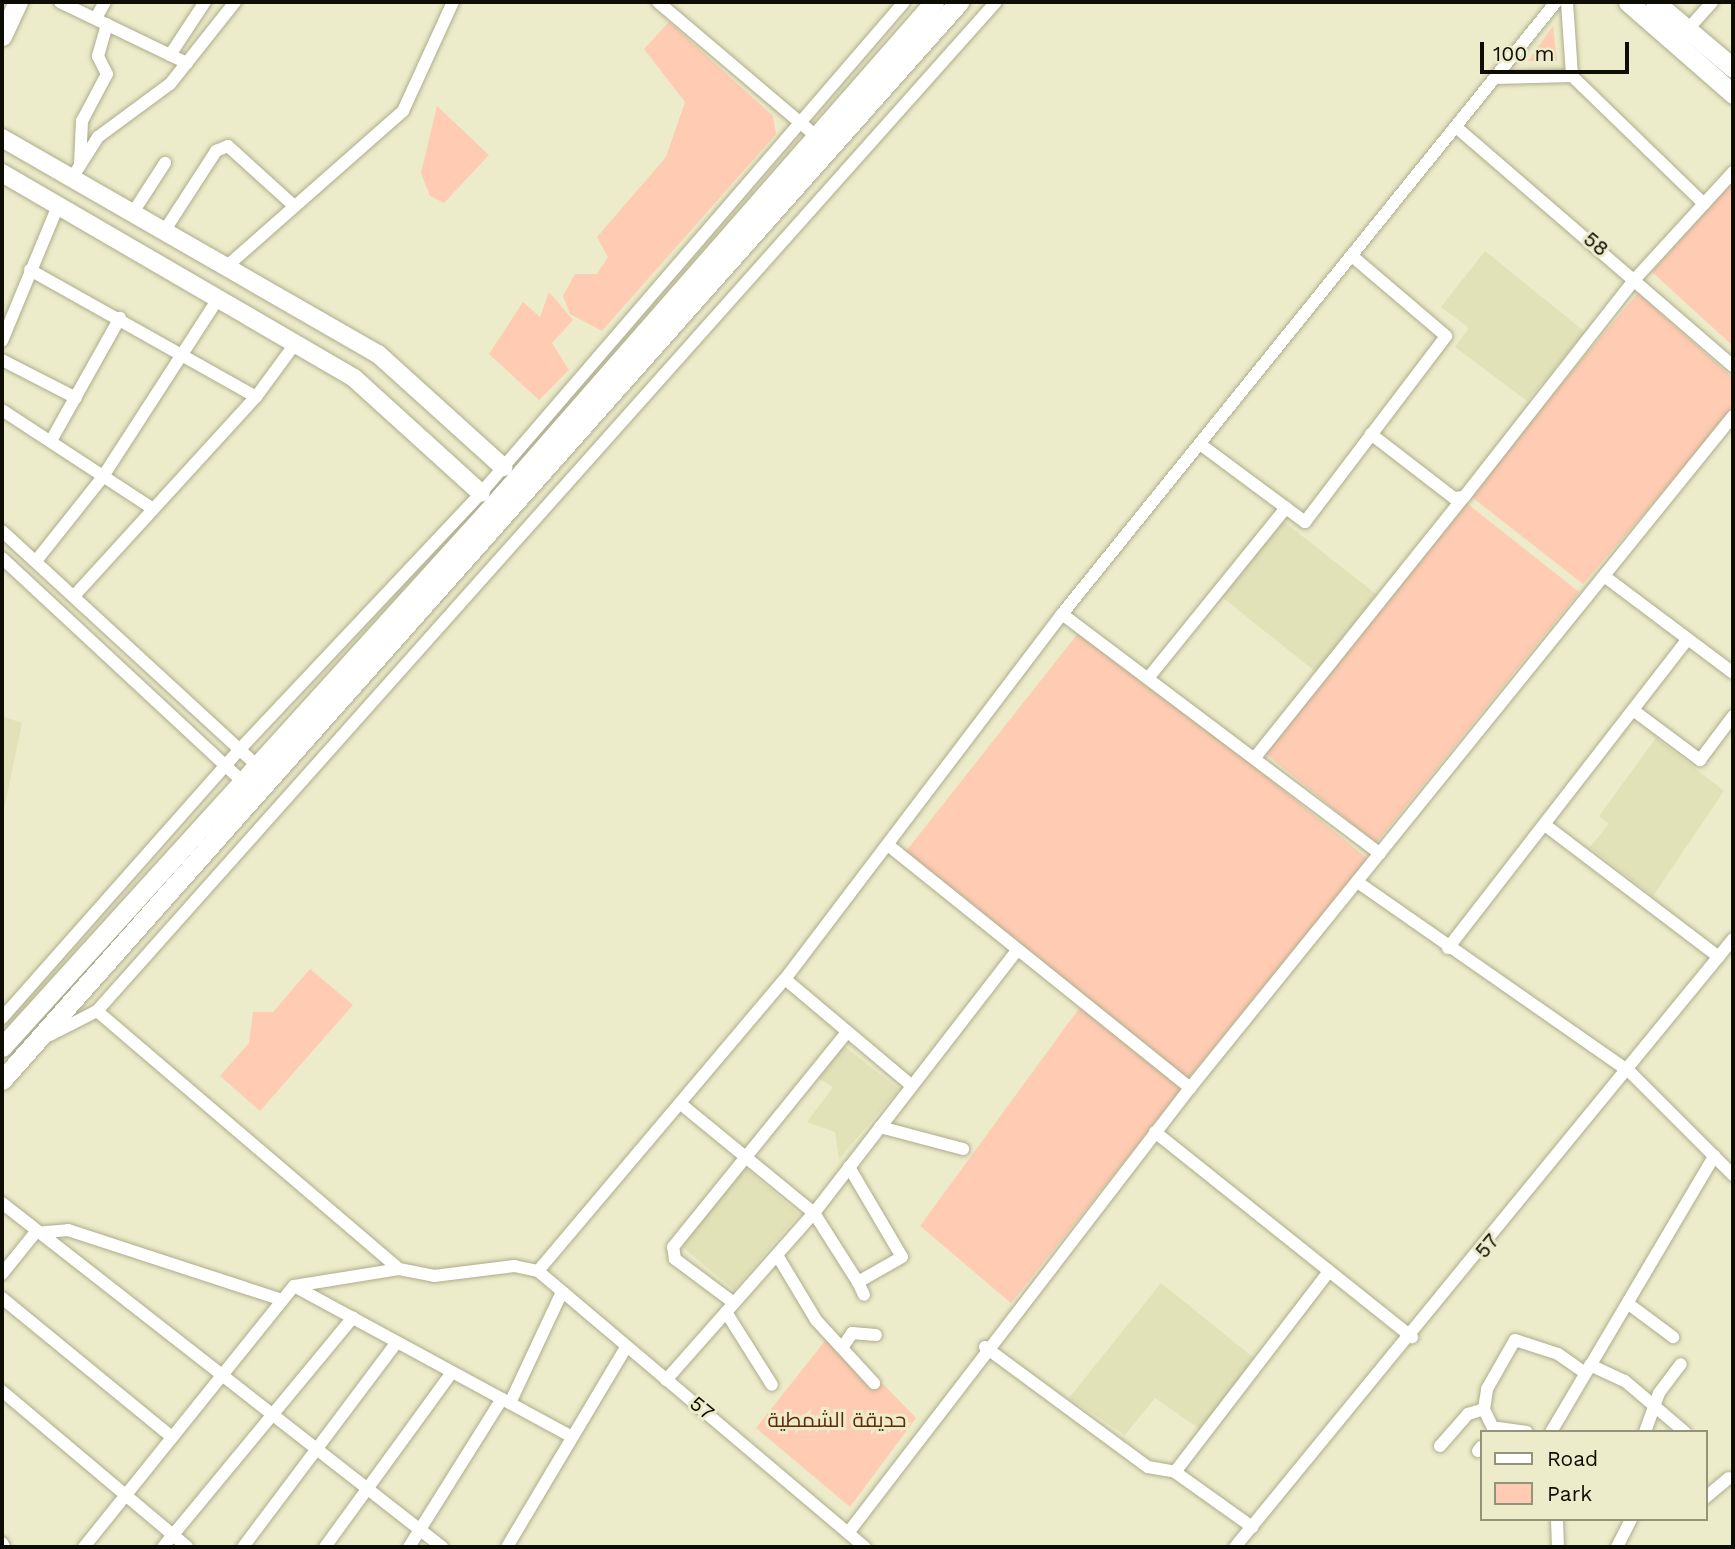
<!DOCTYPE html>
<meta charset="utf-8">
<style>
body{margin:0}
#map{position:relative;width:1735px;height:1549px;overflow:hidden;background:#ececca;font-family:"Work Sans",Cairo,sans-serif}
div>[style]{position:absolute}
.built>*{inset:0;background:#e1e2b8}
.green>*{inset:0;background:#ffcbb2}
.roads{filter:drop-shadow(0 0 2px #adad8d) drop-shadow(0 0 2px #adad8d)}
.street>*{height:12px;margin:-6px;padding:0 6px;transform-origin:6px;border-radius:6px;background:#fff}
.secondary>*{height:18px;margin:-9px;padding:0 9px;transform-origin:9px;border-radius:9px;background:#fff}
.primary>*{height:19px;margin:-9.5px;padding:0 9.5px;transform-origin:9.5px;border-radius:9.5px;background:#fff}
span{translate:-50% -50%;white-space:nowrap;text-align:center;line-height:1.15;-webkit-text-stroke:6px #ececca;paint-order:stroke}
.street-label{font-size:21px;color:#0d0d03}
.park-label{font-size:21px;color:#632a08}
.frame{position:absolute;inset:0;border:4px solid #0d0d03;pointer-events:none}
.legend{position:absolute;left:1480px;top:1430px;width:228px;height:91px;box-sizing:border-box;background:#ececca;border:2px solid #93937a;margin:0;padding:9px 12px;list-style:none;font-size:21px;color:#0d0d03}
.legend li{display:flex;align-items:center;gap:14px;height:35px}
.legend b{width:35px;border:2px solid #93937a}
.scale{position:absolute;left:1480px;top:42px;width:149px;height:32px;box-sizing:border-box;border:4px solid #0d0d03;border-top:0;padding-left:9px;font-size:21px;line-height:24px;white-space:nowrap;color:#0d0d03;-webkit-text-stroke:5px #ececca;paint-order:stroke}
</style>
<div id="map">
<div class="built">
<i style="clip-path:polygon(1485px 251px,1585px 332px,1527px 401px,1455px 347px,1469px 328px,1441px 307px)"></i>
<i style="clip-path:polygon(1282px 520px,1377px 595px,1316px 672px,1222px 597px)"></i>
<i style="clip-path:polygon(2px 716px,22px 723px,2px 819px)"></i>
<i style="clip-path:polygon(1656px 738px,1724px 791px,1653px 896px,1590px 847px,1609px 824px,1599px 816px)"></i>
<i style="clip-path:polygon(844px 1046px,899px 1089px,839px 1159px,835px 1132px,807px 1122px,833px 1087px,816px 1077px)"></i>
<i style="clip-path:polygon(743px 1166px,799px 1214px,734px 1290px,674px 1240px)"></i>
<i style="clip-path:polygon(1161px 1283px,1254px 1358px,1201px 1430px,1155px 1398px,1125px 1435px,1069px 1398px)"></i>
</div>
<div class="green">
<i style="clip-path:polygon(669px 22px,773px 116px,776px 134px,602px 331px,570px 314px,563px 296px,575px 274px,597px 274px,608px 257px,597px 237px,666px 157px,685px 102px,644px 49px)"></i>
<i style="clip-path:polygon(1553px 26px,1557px 61px,1528px 61px)"></i>
<i style="clip-path:polygon(437px 106px,489px 155px,444px 203px,430px 196px,421px 173px)"></i>
<i style="clip-path:polygon(1733px 178px,1733px 346px,1652px 272px)"></i>
<i style="clip-path:polygon(549px 292px,573px 320px,552px 343px,569px 370px,539px 400px,489px 354px,523px 302px,540px 317px)"></i>
<i style="clip-path:polygon(1638px 293px,1733px 378px,1733px 410px,1583px 584px,1468px 494px)"></i>
<i style="clip-path:polygon(1464px 501px,1579px 592px,1376px 843px,1261px 750px)"></i>
<i style="clip-path:polygon(1083px 627px,1368px 859px,1187px 1080px,903px 855px)"></i>
<i style="clip-path:polygon(310px 969px,353px 1005px,260px 1111px,220px 1076px,249px 1043px,253px 1012px,273px 1012px)"></i>
<i style="clip-path:polygon(1083px 1003px,1183px 1088px,1011px 1303px,920px 1226px)"></i>
<i style="clip-path:polygon(832px 1332px,916px 1418px,850px 1507px,756px 1428px)"></i>
</div>
<div class="roads">
<div class="street">
<i style="left:60px;top:2px;width:141px;rotate:25.7deg"></i>
<i style="left:658px;top:2px;width:206px;rotate:40.3deg"></i>
<i style="left:1567px;top:2px;width:74px;rotate:86.1deg"></i>
<i style="left:96px;top:18px;width:18px;rotate:-61deg"></i>
<i style="left:1688px;top:29px;width:36px;rotate:-48deg"></i>
<i style="left:170px;top:55px;width:64px;rotate:-56.6deg"></i>
<i style="left:1495px;top:78px;width:77px;rotate:-1.5deg"></i>
<i style="left:1572px;top:76px;width:184px;rotate:44.1deg"></i>
<i style="left:1456px;top:127px;width:366px;rotate:40.8deg"></i>
<i style="left:80px;top:165px;width:44px;rotate:-87.4deg"></i>
<i style="left:82px;top:121px;width:53px;rotate:-62deg"></i>
<i style="left:107px;top:74px;width:20px;rotate:-117deg"></i>
<i style="left:98px;top:56px;width:33px;rotate:-74deg"></i>
<i style="left:72px;top:178px;width:49px;rotate:-57.6deg"></i>
<i style="left:98px;top:137px;width:89px;rotate:-36.4deg"></i>
<i style="left:170px;top:84px;width:105px;rotate:-51.6deg"></i>
<i style="left:132px;top:214px;width:61px;rotate:-57.1deg"></i>
<i style="left:163px;top:233px;width:98px;rotate:-57.1deg"></i>
<i style="left:216px;top:151px;width:13px;rotate:-23deg"></i>
<i style="left:228px;top:146px;width:88px;rotate:42.2deg"></i>
<i style="left:226px;top:267px;width:236px;rotate:-41.4deg"></i>
<i style="left:403px;top:111px;width:120px;rotate:-65.4deg"></i>
<i style="left:30px;top:270px;width:259px;rotate:29.3deg"></i>
<i style="left:2px;top:341px;width:146px;rotate:-67.5deg"></i>
<i style="left:2px;top:360px;width:83px;rotate:27.2deg"></i>
<i style="left:2px;top:410px;width:179px;rotate:33.2deg"></i>
<i style="left:52px;top:439px;width:139px;rotate:-60.7deg"></i>
<i style="left:1200px;top:444px;width:131px;rotate:36.6deg"></i>
<i style="left:1305px;top:522px;width:233px;rotate:-52.8deg"></i>
<i style="left:1446px;top:336px;width:123px;rotate:-139.6deg"></i>
<i style="left:1464px;top:497px;width:278px;rotate:-51.9deg"></i>
<i style="left:1636px;top:278px;width:144px;rotate:-47.5deg"></i>
<i style="left:2px;top:531px;width:348px;rotate:42.6deg"></i>
<i style="left:2px;top:558px;width:329px;rotate:42.9deg"></i>
<i style="left:36px;top:561px;width:106px;rotate:-51.5deg"></i>
<i style="left:102px;top:478px;width:213px;rotate:-57.1deg"></i>
<i style="left:1604px;top:576px;width:161px;rotate:36.9deg"></i>
<i style="left:74px;top:596px;width:270px;rotate:-47.6deg"></i>
<i style="left:256px;top:397px;width:66px;rotate:-53.7deg"></i>
<i style="left:1062px;top:614px;width:398px;rotate:37deg"></i>
<i style="left:1149px;top:677px;width:218px;rotate:-51deg"></i>
<i style="left:1633px;top:710px;width:84px;rotate:36.7deg"></i>
<i style="left:1700px;top:760px;width:55px;rotate:-53.1deg"></i>
<i style="left:1257px;top:755px;width:331px;rotate:-51.3deg"></i>
<i style="left:1464px;top:497px;width:10px;rotate:174deg"></i>
<i style="left:1454px;top:498px;width:105px;rotate:-142.4deg"></i>
<i style="left:1545px;top:825px;width:218px;rotate:37.2deg"></i>
<i style="left:888px;top:845px;width:388px;rotate:38.8deg"></i>
<i style="left:1359px;top:883px;width:330px;rotate:34.9deg"></i>
<i style="left:1630px;top:1072px;width:146px;rotate:45deg"></i>
<i style="left:1448px;top:948px;width:391px;rotate:-52.2deg"></i>
<i style="left:785px;top:979px;width:166px;rotate:40.1deg"></i>
<i style="left:97px;top:1011px;width:397px;rotate:40.5deg"></i>
<i style="left:2px;top:1018px;width:359px;rotate:-48.5deg"></i>
<i style="left:240px;top:749px;width:352px;rotate:-46.7deg"></i>
<i style="left:481px;top:493px;width:648px;rotate:-49.25deg"></i>
<i style="left:50px;top:1035px;width:53px;rotate:-27.1deg"></i>
<i style="left:97px;top:1011px;width:1351px;rotate:-48.3deg"></i>
<i style="left:682px;top:1105px;width:171px;rotate:39.3deg"></i>
<i style="left:814px;top:1213px;width:82px;rotate:57.5deg"></i>
<i style="left:880px;top:1127px;width:86px;rotate:14.8deg"></i>
<i style="left:1155px;top:1132px;width:329px;rotate:38.6deg"></i>
<i style="left:849px;top:1167px;width:104px;rotate:59.5deg"></i>
<i style="left:902px;top:1257px;width:51px;rotate:150.4deg"></i>
<i style="left:858px;top:1282px;width:14px;rotate:65deg"></i>
<i style="left:2px;top:1203px;width:559px;rotate:38.02deg"></i>
<i style="left:777px;top:1255px;width:76px;rotate:59deg"></i>
<i style="left:816px;top:1320px;width:86px;rotate:47.4deg"></i>
<i style="left:538px;top:1271px;width:382px;rotate:-49.8deg"></i>
<i style="left:785px;top:979px;width:458px;rotate:-52.8deg"></i>
<i style="left:1062px;top:614px;width:786px;rotate:-51.09deg"></i>
<i style="left:2px;top:1274px;width:53px;rotate:-51.2deg"></i>
<i style="left:35px;top:1233px;width:33px;rotate:-5deg"></i>
<i style="left:68px;top:1230px;width:225px;rotate:18.1deg"></i>
<i style="left:294px;top:1286px;width:316px;rotate:28.5deg"></i>
<i style="left:2px;top:1298px;width:220px;rotate:39.3deg"></i>
<i style="left:734px;top:1303px;width:74px;rotate:-143.3deg"></i>
<i style="left:675px;top:1259px;width:12px;rotate:-99deg"></i>
<i style="left:673px;top:1247px;width:277px;rotate:-51deg"></i>
<i style="left:1630px;top:1305px;width:54px;rotate:36.7deg"></i>
<i style="left:726px;top:1312px;width:86px;rotate:57.8deg"></i>
<i style="left:985px;top:1347px;width:202px;rotate:36.4deg"></i>
<i style="left:1148px;top:1467px;width:27px;rotate:10deg"></i>
<i style="left:1175px;top:1472px;width:253px;rotate:-52.5deg"></i>
<i style="left:842px;top:1348px;width:18px;rotate:-56deg"></i>
<i style="left:852px;top:1333px;width:24px;rotate:5deg"></i>
<i style="left:1590px;top:1365px;width:38px;rotate:25deg"></i>
<i style="left:1625px;top:1381px;width:79px;rotate:40.4deg"></i>
<i style="left:666px;top:1380px;width:223px;rotate:-48.5deg"></i>
<i style="left:814px;top:1213px;width:332px;rotate:-52.3deg"></i>
<i style="left:2px;top:1391px;width:242px;rotate:40.1deg"></i>
<i style="left:510px;top:1403px;width:123px;rotate:-64.9deg"></i>
<i style="left:1498px;top:1428px;width:29px;rotate:8deg"></i>
<i style="left:1495px;top:1432px;width:25px;rotate:-116deg"></i>
<i style="left:1484px;top:1409px;width:20px;rotate:-81deg"></i>
<i style="left:1487px;top:1389px;width:56px;rotate:-60.3deg"></i>
<i style="left:1515px;top:1340px;width:45px;rotate:18deg"></i>
<i style="left:1558px;top:1354px;width:33px;rotate:35deg"></i>
<i style="left:1551px;top:1432px;width:321px;rotate:-59.4deg"></i>
<i style="left:1645px;top:1432px;width:41px;rotate:-70.3deg"></i>
<i style="left:1659px;top:1393px;width:36px;rotate:-53deg"></i>
<i style="left:1440px;top:1446px;width:43px;rotate:-48.8deg"></i>
<i style="left:1468px;top:1414px;width:17px;rotate:-17deg"></i>
<i style="left:1478px;top:1451px;width:5px;rotate:-53deg"></i>
<i style="left:1175px;top:1472px;width:95px;rotate:35.5deg"></i>
<i style="left:1705px;top:1498px;width:31px;rotate:-40deg"></i>
<i style="left:1557px;top:1519px;width:28px;rotate:88deg"></i>
<i style="left:848px;top:1533px;width:561px;rotate:-52.46deg"></i>
<i style="left:1190px;top:1088px;width:864px;rotate:-51.06deg"></i>
<i style="left:2px;top:1543px;width:4px;rotate:63deg"></i>
<i style="left:84px;top:1547px;width:335px;rotate:-51.2deg"></i>
<i style="left:294px;top:1286px;width:106px;rotate:-9.2deg"></i>
<i style="left:399px;top:1269px;width:36px;rotate:11deg"></i>
<i style="left:434px;top:1276px;width:81px;rotate:-7.1deg"></i>
<i style="left:514px;top:1266px;width:25px;rotate:12deg"></i>
<i style="left:538px;top:1271px;width:428px;rotate:40.2deg"></i>
<i style="left:163px;top:1547px;width:298px;rotate:-50.4deg"></i>
<i style="left:243px;top:1547px;width:256px;rotate:-53.1deg"></i>
<i style="left:325px;top:1547px;width:216px;rotate:-54deg"></i>
<i style="left:409px;top:1547px;width:175px;rotate:-57.9deg"></i>
<i style="left:507px;top:1547px;width:233px;rotate:-59.2deg"></i>
<i style="left:1235px;top:1547px;width:786px;rotate:-50.68deg"></i>
<i style="left:1617px;top:1547px;width:31px;rotate:-63deg"></i>
</div>
<div class="secondary">
<i style="left:2px;top:138px;width:434px;rotate:29.9deg"></i>
<i style="left:378px;top:354px;width:169px;rotate:42.1deg"></i>
<i style="left:2px;top:173px;width:407px;rotate:30.2deg"></i>
<i style="left:354px;top:378px;width:171px;rotate:42.2deg"></i>
</div>
<div class="primary">
<i style="left:1628px;top:2px;width:140px;rotate:41.2deg"></i>
<i style="left:1655px;top:2px;width:102px;rotate:40.2deg"></i>
<i style="left:2px;top:36px;width:38px;rotate:-65deg"></i>
<i style="left:2px;top:1047px;width:724px;rotate:-47.8deg"></i>
<i style="left:488px;top:511px;width:677px;rotate:-48.77deg"></i>
<i style="left:2px;top:1080px;width:1442px;rotate:-48.4deg"></i>
</div>
</div>
<div class="street-label">
<span style="left:1596px;top:244px;rotate:40deg">58</span>
<span style="left:1487px;top:1246px;rotate:-50deg">57</span>
<span style="left:702px;top:1408px;rotate:39deg">57</span>
</div>
<div class="park-label">
<span style="left:837px;top:1420px">حديقة الشمطية</span>
</div>
<div class="frame"></div>
<ul class="legend">
<li><b style="height:9px;background:#fff"></b>Road</li>
<li><b style="height:19px;background:#ffcbb2"></b>Park</li>
</ul>
<div class="scale">100 m</div>
</div>
